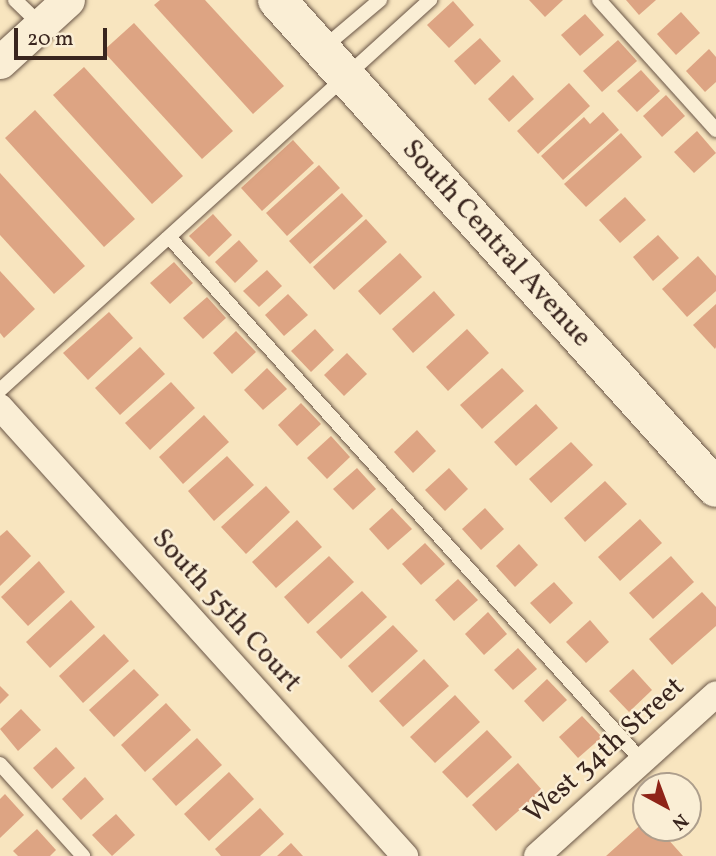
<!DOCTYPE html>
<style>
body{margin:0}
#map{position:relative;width:716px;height:856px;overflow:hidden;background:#f8e5bf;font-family:Vollkorn,serif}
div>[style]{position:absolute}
.building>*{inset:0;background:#dda483}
.roads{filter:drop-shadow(0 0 2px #695546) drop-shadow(0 0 2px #695546)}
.service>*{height:14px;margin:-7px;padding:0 7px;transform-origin:7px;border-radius:7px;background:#faeed5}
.minor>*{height:26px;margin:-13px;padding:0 13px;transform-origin:13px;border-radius:13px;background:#faeed5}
.tertiary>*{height:33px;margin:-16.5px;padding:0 16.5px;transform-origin:16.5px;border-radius:16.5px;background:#faeed5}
.secondary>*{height:38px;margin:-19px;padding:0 19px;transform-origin:19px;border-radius:19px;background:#faeed5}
span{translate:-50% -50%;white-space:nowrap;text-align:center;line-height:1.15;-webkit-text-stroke:5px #faeed5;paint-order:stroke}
.street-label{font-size:28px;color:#39251e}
.north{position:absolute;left:632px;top:772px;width:70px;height:70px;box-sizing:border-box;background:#faeed5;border:2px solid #ad9e8c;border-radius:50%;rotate:139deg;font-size:19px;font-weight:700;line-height:28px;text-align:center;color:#39251e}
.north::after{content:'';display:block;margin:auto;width:24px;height:32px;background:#8f2418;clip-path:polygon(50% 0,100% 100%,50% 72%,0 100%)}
.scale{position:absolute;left:14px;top:28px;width:93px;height:32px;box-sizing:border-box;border:4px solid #39251e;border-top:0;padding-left:9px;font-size:21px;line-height:24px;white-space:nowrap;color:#39251e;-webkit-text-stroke:5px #faeed5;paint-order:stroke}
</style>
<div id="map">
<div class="building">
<i style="clip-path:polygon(160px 0,205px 0,284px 86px,253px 114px,154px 5px)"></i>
<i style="clip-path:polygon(529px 0,563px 0,545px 17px)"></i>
<i style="clip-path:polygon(626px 0,656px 0,639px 15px)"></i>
<i style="clip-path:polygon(453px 1px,474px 25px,449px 48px,427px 25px)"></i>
<i style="clip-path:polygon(681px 12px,700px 33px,676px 55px,657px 34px)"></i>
<i style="clip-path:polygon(585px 14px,604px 35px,580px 56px,561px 35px)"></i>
<i style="clip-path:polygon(134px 23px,233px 131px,202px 159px,103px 51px)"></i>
<i style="clip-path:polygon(480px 38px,501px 61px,475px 85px,454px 61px)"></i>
<i style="clip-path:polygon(618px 40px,637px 61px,602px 92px,583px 71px)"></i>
<i style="clip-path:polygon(709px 49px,716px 57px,716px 82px,705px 92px,686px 71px)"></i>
<i style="clip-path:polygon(84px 67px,183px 176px,152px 204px,53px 95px)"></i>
<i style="clip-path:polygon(641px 70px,660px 91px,637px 112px,617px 91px)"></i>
<i style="clip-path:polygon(513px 75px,534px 99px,509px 122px,488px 99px)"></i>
<i style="clip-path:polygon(569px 83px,590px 106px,538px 154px,517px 131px)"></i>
<i style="clip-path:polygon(666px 95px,685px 116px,662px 137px,643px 116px)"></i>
<i style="clip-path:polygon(35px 110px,135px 219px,104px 247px,5px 138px)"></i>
<i style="clip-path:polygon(603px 112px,619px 130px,563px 180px,541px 156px,584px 117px,590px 124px)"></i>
<i style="clip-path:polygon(697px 131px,716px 153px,694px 173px,674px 152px)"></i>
<i style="clip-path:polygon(621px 133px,642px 157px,586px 207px,564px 184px)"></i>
<i style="clip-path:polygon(293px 140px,314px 163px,262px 211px,241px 188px)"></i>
<i style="clip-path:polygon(319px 165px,340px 188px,287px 236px,266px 213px)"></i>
<i style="clip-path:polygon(0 173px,85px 266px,54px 294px,0 235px)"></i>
<i style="clip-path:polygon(342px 193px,363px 216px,310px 264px,289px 241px)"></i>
<i style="clip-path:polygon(625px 197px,646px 220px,620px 243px,599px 220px)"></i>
<i style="clip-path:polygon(213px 214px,232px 235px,209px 257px,189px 236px)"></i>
<i style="clip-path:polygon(366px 219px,387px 242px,334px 290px,313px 267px)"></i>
<i style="clip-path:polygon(658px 235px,679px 258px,653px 281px,633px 257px)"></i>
<i style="clip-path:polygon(239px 240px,258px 261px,235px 283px,215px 262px)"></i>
<i style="clip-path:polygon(400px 253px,422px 277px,380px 315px,358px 291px)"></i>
<i style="clip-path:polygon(698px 256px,716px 276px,716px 291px,687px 317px,662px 289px)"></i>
<i style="clip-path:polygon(174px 262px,193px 283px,170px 304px,150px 283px)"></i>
<i style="clip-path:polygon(267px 270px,282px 286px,259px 307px,243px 291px)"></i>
<i style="clip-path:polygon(0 271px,35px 309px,4px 338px,0 333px)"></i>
<i style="clip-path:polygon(434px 291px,455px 315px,413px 353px,392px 329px)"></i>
<i style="clip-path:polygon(288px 294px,308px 315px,284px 336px,265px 315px)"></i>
<i style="clip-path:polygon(207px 297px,226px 318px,203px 339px,183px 318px)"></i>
<i style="clip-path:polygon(716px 304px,716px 347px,715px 349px,693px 325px)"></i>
<i style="clip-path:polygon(109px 312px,133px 338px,88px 380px,63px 353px)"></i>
<i style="clip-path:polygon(315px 329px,334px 350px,311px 372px,291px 351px)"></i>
<i style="clip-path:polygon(467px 329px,489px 353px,448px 391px,426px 367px)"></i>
<i style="clip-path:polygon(236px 331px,256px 352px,232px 374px,213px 353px)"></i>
<i style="clip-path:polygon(140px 347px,165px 374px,120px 415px,95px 388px)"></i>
<i style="clip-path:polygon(347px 353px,367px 374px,344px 396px,324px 375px)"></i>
<i style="clip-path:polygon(267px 368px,287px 389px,263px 410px,244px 390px)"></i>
<i style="clip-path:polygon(502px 368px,524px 391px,482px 429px,460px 405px)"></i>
<i style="clip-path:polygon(171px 382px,195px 408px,150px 450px,125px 423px)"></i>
<i style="clip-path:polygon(301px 403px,321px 424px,297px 446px,278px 425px)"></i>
<i style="clip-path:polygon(536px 404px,558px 428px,516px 466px,494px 442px)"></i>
<i style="clip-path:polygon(204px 415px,229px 442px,183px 484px,159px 457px)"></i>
<i style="clip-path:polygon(417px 430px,436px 451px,413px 473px,394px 452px)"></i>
<i style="clip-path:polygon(331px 436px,350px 457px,327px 479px,307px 458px)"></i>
<i style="clip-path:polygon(571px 442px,593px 465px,551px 503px,529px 479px)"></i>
<i style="clip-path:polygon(227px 456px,254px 485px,214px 521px,188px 491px)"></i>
<i style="clip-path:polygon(357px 468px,376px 489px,353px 510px,333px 489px)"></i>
<i style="clip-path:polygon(449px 468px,468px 489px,445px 511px,425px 490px)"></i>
<i style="clip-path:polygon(605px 481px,627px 504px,585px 542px,564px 518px)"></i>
<i style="clip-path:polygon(266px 486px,290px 512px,246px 554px,221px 527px)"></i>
<i style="clip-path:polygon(392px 508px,412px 529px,388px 550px,369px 529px)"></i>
<i style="clip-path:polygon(485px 508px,504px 529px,481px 550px,462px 529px)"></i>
<i style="clip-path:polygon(640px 519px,662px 543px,620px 581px,598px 557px)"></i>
<i style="clip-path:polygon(297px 520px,322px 547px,276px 588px,252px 562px)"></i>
<i style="clip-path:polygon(7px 530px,31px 556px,0 586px,0 536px)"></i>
<i style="clip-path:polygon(425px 543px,445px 564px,421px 585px,402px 564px)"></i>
<i style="clip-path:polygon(519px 544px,538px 565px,515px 587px,496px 566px)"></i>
<i style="clip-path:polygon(329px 556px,354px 582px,308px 624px,284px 597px)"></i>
<i style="clip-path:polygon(671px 556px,694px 582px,653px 619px,629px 593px)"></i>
<i style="clip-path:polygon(39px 561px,65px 592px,28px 626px,1px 597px)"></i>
<i style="clip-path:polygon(458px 579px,478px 600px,454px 621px,435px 600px)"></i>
<i style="clip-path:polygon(554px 582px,573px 603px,550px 624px,530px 603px)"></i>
<i style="clip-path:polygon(362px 591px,387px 617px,341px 659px,316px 632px)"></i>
<i style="clip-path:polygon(702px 592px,716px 607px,716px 626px,672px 665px,649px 639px)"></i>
<i style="clip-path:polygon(71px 600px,95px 627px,50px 668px,26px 642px)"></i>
<i style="clip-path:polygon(488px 612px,507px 634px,484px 655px,465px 634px)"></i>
<i style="clip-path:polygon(590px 620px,609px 642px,586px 663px,566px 642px)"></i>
<i style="clip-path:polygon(393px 625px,418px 651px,372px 693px,348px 666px)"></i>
<i style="clip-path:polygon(104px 634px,129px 661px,83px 703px,59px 676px)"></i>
<i style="clip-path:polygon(518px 648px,537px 669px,513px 690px,494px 670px)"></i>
<i style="clip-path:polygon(424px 659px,449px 686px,403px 727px,379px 701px)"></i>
<i style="clip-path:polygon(134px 669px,159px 695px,114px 737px,89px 710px)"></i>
<i style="clip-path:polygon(633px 669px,652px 690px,629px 712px,609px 691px)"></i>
<i style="clip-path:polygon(547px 679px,567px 700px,543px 722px,524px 701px)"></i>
<i style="clip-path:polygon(0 686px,9px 695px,0 704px)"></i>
<i style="clip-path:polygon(455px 695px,480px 722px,435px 763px,410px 737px)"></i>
<i style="clip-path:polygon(166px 703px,191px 730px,145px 772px,121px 745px)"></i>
<i style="clip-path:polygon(21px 709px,41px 730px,18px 751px,0 729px)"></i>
<i style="clip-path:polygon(582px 716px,602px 737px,578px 758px,559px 737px)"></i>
<i style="clip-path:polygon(487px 730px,512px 757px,467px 798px,442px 772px)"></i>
<i style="clip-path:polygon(197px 738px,222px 765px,176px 806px,152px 779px)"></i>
<i style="clip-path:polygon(56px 747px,75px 768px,52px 789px,33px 768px)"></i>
<i style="clip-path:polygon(518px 763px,542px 790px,496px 831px,472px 805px)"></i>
<i style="clip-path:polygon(229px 772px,254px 799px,209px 841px,184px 814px)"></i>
<i style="clip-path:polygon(85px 777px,104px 799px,81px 820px,62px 799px)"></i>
<i style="clip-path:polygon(5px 794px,24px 815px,0 838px,0 799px)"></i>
<i style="clip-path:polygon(260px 808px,284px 834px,260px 856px,221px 856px,215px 849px)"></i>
<i style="clip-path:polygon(116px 814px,135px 835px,112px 856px,92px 835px)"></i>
<i style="clip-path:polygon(646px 820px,646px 828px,658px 828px,683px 856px,606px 856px)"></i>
<i style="clip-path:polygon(37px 829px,56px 850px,50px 856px,18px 856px,13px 851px)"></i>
<i style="clip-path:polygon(291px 843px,303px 856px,277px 856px)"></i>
</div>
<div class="roads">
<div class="service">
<i style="left:15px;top:0;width:36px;rotate:44deg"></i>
<i style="left:599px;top:0;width:175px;rotate:48deg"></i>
<i style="left:322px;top:49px;width:76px;rotate:-40.2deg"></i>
<i style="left:169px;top:237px;width:704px;rotate:47.93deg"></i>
<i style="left:0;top:390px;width:581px;rotate:-42.21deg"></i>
<i style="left:0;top:764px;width:124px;rotate:47.9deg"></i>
</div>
<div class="minor">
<i style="left:0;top:407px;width:605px;rotate:47.95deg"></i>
<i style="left:537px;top:856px;width:241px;rotate:-42.1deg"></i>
</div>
<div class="tertiary">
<i style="left:0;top:62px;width:92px;rotate:-42.4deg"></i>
</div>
<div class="secondary">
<i style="left:277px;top:0;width:656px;rotate:48.03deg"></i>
</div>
</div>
<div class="street-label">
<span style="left:496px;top:244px;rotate:48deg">South Central Avenue</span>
<span style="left:226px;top:611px;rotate:48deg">South 55th Court</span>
<span style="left:605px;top:751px;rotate:-42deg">West 34th Street</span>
</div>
<div class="north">N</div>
<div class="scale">20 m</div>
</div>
